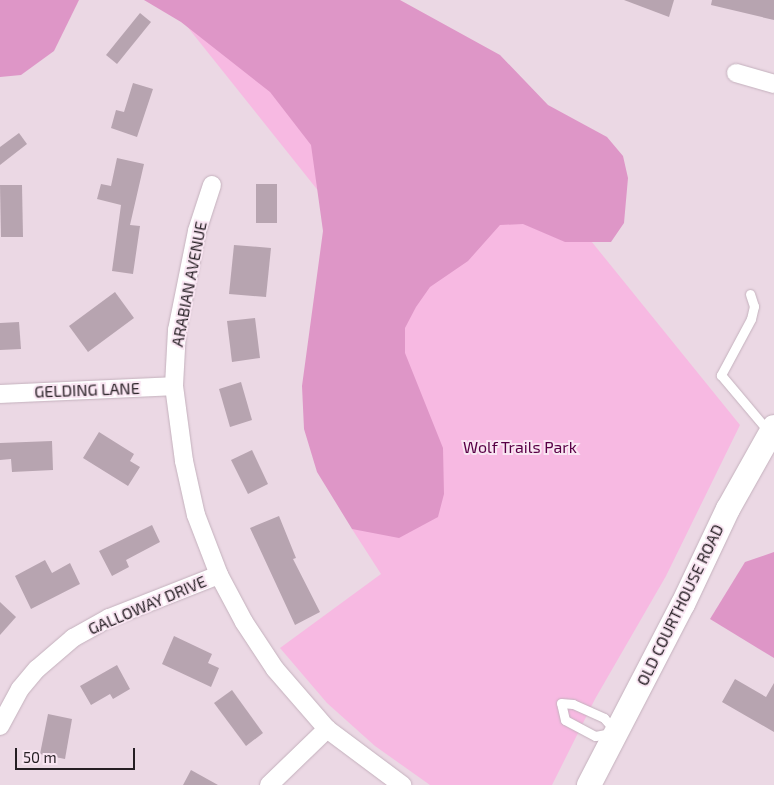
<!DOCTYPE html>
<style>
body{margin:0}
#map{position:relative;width:774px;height:785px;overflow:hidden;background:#ebd8e4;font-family:"Exo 2",sans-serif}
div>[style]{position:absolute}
.green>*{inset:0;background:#f7b9e2}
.forest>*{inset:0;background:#de96c7}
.building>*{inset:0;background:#b7a4b0}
.roads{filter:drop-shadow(0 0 1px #c4b1bd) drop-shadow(0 0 1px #c4b1bd)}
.lane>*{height:9px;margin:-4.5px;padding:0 4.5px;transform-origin:4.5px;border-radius:4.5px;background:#fff}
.street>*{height:18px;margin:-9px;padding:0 9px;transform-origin:9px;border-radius:9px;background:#fff}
.secondary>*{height:24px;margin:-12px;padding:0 12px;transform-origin:12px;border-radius:12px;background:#fff}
span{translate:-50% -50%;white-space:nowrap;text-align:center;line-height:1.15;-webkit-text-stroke:4px #f9e5f2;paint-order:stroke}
.street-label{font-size:16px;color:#251e23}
.park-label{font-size:16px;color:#570045}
.scale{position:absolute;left:15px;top:748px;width:120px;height:22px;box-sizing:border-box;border:2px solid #251e23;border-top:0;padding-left:6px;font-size:15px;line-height:18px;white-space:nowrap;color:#251e23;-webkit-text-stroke:4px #f9e5f2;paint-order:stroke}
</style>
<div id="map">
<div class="green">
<i style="clip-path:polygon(166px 0,396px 0,740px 425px,666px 576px,595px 699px,552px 785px,430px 785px,375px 746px,327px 703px,280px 648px,381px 574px,352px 529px,355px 237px)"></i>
</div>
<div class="forest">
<i style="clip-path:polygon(0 0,79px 0,54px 51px,21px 75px,0 77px)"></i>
<i style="clip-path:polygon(144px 0,400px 0,500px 55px,548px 105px,607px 137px,623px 156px,628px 178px,624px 223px,611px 242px,565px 242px,523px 224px,500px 225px,468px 261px,430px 287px,416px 307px,405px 328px,405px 353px,443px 448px,444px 494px,438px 517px,399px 538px,352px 529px,317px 472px,304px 429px,302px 386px,323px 231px,311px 145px,270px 92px,181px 22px)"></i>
<i style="clip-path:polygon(774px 552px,774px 658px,710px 619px,745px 562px)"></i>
</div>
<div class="building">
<i style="clip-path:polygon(624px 0,674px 0,669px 17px)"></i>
<i style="clip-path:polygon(712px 0,774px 0,774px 20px,711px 5px)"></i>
<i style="clip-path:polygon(140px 13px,151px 22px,117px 64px,106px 55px)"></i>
<i style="clip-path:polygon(133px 83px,153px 89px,137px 137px,111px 128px,116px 110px,124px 112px)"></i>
<i style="clip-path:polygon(19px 133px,27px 144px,0 165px,0 147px)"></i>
<i style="clip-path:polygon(117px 158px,144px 164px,130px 225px,140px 226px,133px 274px,112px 271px,121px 205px,97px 199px,101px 184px,111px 186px)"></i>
<i style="clip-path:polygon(256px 184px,277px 184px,277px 223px,256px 223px)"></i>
<i style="clip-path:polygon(0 185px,22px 185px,23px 237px,1px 237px)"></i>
<i style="clip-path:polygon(234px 245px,271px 248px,266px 297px,229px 294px)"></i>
<i style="clip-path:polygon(115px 292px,134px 318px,88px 352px,69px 326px)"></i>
<i style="clip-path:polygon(255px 318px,260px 358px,232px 362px,227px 321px)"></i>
<i style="clip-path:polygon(19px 322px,21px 349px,0 350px,0 323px)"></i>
<i style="clip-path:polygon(241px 382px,252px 420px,230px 427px,219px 389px)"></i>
<i style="clip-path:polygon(99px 432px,134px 454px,130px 461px,140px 467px,128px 486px,83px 458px)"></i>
<i style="clip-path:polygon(52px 441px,53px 470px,12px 472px,11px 459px,0 460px,0 443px)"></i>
<i style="clip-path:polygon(252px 450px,268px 484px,248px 494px,231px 460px)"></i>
<i style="clip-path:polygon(279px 516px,296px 558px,293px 559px,320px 612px,295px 625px,250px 528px)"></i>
<i style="clip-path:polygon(152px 525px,160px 542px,126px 560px,129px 567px,112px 576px,99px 551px)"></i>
<i style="clip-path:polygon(45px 560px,52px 573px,70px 563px,80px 584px,31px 609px,15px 576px)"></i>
<i style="clip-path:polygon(0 602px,16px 617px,0 635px)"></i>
<i style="clip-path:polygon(174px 636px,212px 654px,208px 663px,219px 668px,211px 687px,162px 664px)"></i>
<i style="clip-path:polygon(117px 665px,130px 689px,113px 699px,110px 694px,91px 705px,80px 686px)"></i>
<i style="clip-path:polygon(735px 679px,766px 697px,774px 683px,774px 732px,722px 702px)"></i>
<i style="clip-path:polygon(232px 690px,263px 733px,246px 746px,214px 703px)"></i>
<i style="clip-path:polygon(48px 714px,72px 719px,65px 759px,40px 754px)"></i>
<i style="clip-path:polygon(191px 770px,218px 785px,183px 785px)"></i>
</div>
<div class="roads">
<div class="lane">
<i style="left:750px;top:294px;width:13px;rotate:72deg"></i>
<i style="left:754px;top:306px;width:13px;rotate:103deg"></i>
<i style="left:751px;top:319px;width:64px;rotate:118.2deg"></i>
<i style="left:721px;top:375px;width:75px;rotate:49.9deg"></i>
<i style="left:561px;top:703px;width:12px;rotate:5deg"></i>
<i style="left:573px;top:704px;width:34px;rotate:24deg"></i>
<i style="left:604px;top:718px;width:18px;rotate:49deg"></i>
<i style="left:616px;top:732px;width:21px;rotate:169deg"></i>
<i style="left:595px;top:736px;width:34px;rotate:-152deg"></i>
<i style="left:565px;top:720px;width:17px;rotate:-103deg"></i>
</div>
<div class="street">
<i style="left:736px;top:73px;width:40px;rotate:16deg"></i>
<i style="left:212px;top:185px;width:48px;rotate:108.1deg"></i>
<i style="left:197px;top:231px;width:101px;rotate:101.4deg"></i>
<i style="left:177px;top:330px;width:56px;rotate:93.1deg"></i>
<i style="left:174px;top:386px;width:76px;rotate:82.4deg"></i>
<i style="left:184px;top:461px;width:55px;rotate:77.5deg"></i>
<i style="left:196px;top:515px;width:64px;rotate:69deg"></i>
<i style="left:219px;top:575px;width:53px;rotate:62deg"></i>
<i style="left:244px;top:622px;width:56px;rotate:56.6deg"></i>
<i style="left:275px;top:669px;width:79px;rotate:49.1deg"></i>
<i style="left:327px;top:729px;width:94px;rotate:36.7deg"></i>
<i style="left:0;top:394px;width:174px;rotate:-2.6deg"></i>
<i style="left:0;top:726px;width:42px;rotate:-61.6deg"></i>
<i style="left:20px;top:689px;width:26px;rotate:-50deg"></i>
<i style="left:37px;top:669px;width:48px;rotate:-40.7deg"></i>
<i style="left:73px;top:638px;width:41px;rotate:-29.1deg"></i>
<i style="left:109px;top:618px;width:118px;rotate:-21.4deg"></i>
<i style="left:269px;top:785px;width:81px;rotate:-44deg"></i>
</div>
<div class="secondary">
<i style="left:589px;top:785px;width:204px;rotate:-62.6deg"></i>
<i style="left:683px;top:604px;width:105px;rotate:-64.7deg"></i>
<i style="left:728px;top:509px;width:94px;rotate:-60.7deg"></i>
</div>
</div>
<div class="street-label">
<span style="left:189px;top:284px;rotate:-79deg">ARABIAN AVENUE</span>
<span style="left:87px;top:390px;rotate:-2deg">GELDING LANE</span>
<span style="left:147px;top:605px;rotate:-23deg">GALLOWAY DRIVE</span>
<span style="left:680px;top:605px;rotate:-64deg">OLD COURTHOUSE ROAD</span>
</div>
<div class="park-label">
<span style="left:520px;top:447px">Wolf Trails Park</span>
</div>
<div class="scale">50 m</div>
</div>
